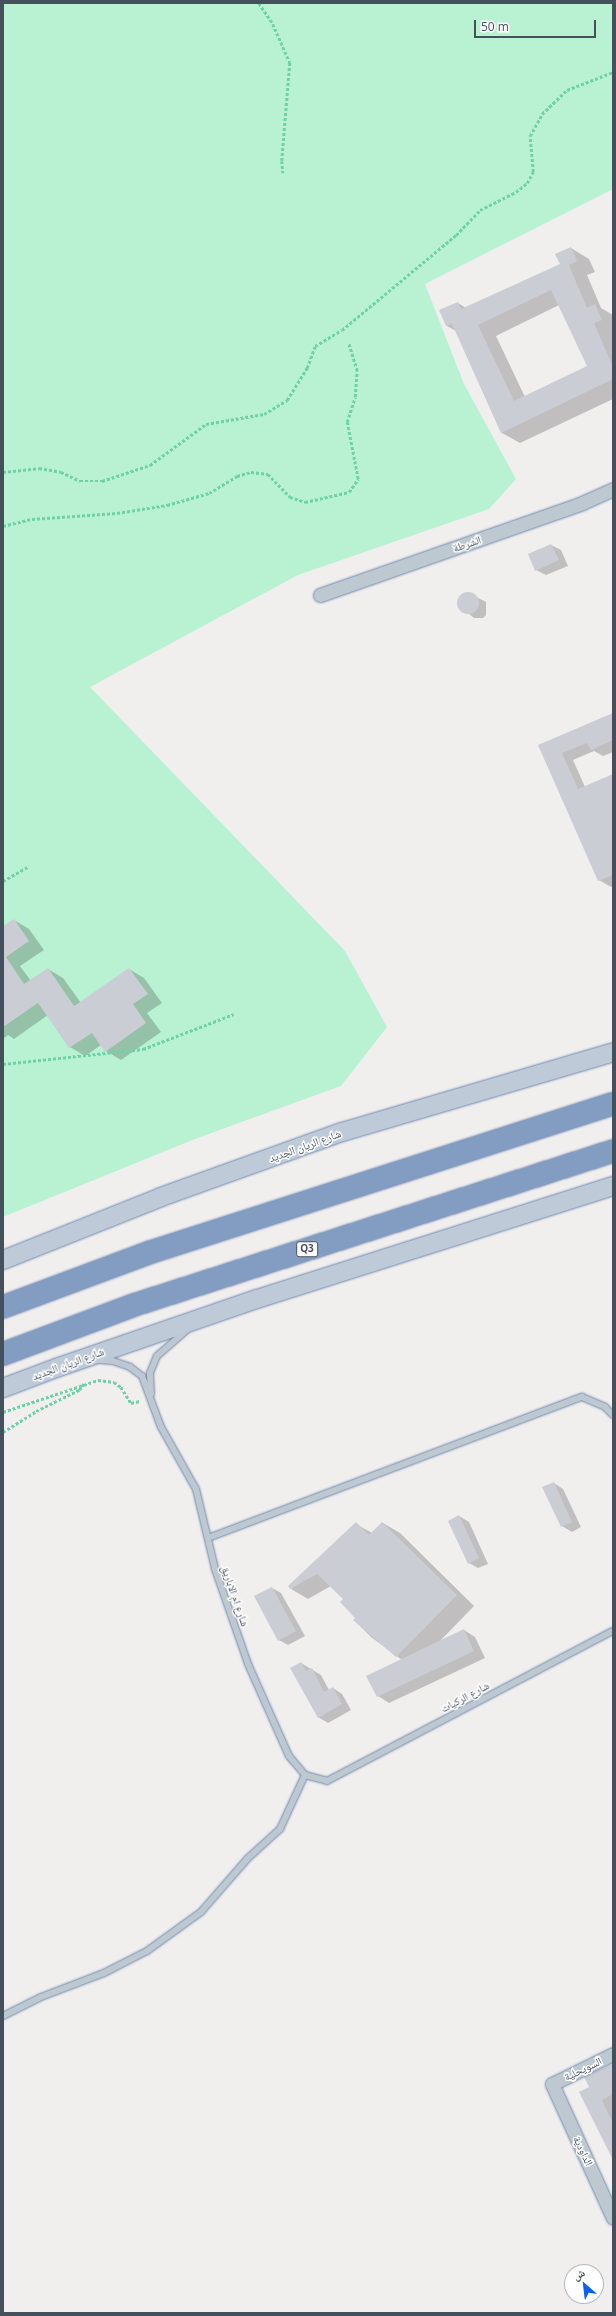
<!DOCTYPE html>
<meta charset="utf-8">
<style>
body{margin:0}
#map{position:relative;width:616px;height:2316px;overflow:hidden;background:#f1eeee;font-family:"Open Sans","Noto Naskh Arabic",sans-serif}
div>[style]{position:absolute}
.green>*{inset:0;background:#b9f2d2}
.shadow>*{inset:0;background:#0003}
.building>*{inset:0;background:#cacdd3}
.round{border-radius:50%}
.path>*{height:2.5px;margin-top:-1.25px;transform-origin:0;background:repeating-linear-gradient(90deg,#6fd2a7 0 3px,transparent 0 5px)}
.roads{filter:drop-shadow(0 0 1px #6d88ad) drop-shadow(0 0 1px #6d88ad)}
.lane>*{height:6px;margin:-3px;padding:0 3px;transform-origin:3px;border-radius:3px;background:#bdc8d1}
.street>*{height:13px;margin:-6.5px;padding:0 6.5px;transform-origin:6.5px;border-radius:6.5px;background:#bdc8d1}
.secondary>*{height:18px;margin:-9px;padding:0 9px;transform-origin:9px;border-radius:9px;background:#bfcad9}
.highway>*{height:22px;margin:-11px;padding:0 11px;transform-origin:11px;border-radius:11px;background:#829dc1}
span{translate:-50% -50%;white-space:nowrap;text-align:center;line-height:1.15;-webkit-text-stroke:3px #fff;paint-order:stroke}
.shield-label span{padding:1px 3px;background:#fff;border:1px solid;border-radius:3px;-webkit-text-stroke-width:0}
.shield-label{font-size:10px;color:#45505d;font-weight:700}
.street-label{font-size:11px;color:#45505d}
.frame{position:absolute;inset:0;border:4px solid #45505d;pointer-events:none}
.north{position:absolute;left:564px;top:2264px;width:40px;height:40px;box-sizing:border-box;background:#fff;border:1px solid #b5b9be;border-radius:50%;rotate:332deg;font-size:11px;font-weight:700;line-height:16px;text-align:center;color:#45505d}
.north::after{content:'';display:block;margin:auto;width:14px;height:18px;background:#0c61ed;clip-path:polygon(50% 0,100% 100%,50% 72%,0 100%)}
.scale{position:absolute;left:474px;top:20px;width:122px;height:18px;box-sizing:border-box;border:2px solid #45505d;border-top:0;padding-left:5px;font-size:12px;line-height:14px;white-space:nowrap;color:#45505d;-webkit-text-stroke:3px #fff;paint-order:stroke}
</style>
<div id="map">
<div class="green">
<i style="clip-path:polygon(3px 3px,613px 3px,613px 189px,425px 284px,464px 384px,516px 479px,489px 509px,298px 575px,90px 687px,345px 951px,387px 1027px,341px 1086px,195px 1139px,3px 1217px)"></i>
</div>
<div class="shadow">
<i style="clip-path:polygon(evenodd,571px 248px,589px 259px,595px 272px,587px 275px,601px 308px,613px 315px,613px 399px,520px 443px,502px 433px,456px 331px,447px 326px,458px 303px,466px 308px,561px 265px,571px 248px,559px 305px,589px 366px,525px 397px,496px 336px,559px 305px)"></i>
<i style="clip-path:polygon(551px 545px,561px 550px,568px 566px,546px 575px,536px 570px)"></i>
<i style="clip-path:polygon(468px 593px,486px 602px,486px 615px,483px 618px,474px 618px,458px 605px,460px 596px)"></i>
<i style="clip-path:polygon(613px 714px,613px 752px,603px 756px,594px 751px,573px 760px,585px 787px,613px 775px,613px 886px,611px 887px,599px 880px,540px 746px)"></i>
<i style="clip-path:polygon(14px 920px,29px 929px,44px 950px,20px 966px,31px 981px,48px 969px,63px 978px,81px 1003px,129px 969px,144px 978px,162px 1003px,147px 1013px,161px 1032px,121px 1060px,106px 1051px,101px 1045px,85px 1056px,70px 1047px,48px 1015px,14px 1039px,8px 1035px,3px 1039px,3px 927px)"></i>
<i style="clip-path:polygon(554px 1483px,563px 1489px,581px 1527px,572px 1532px,562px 1526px)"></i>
<i style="clip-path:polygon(459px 1516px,469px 1522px,488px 1564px,478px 1568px,469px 1563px)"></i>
<i style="clip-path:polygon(383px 1523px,400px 1533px,474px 1606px,439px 1642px,464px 1630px,475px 1637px,485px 1658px,389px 1703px,378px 1696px,402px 1660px,371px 1637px,354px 1620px,357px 1618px,345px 1599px,331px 1586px,308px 1599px,291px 1589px,356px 1524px,372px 1533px)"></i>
<i style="clip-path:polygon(272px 1588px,281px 1593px,305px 1636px,288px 1645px,279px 1640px)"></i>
<i style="clip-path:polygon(301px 1663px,321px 1675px,329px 1690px,333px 1688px,342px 1694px,351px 1710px,328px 1723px,318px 1717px)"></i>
<i style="clip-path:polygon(613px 2065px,613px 2159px,590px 2088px)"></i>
</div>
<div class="building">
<i style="clip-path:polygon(evenodd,571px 247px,577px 261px,569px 265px,587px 308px,595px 304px,602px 320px,594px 323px,613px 367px,613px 379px,501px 433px,452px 324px,446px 326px,439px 310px,458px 302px,461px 309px,560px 264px,555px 254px,571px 247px,551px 290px,587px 366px,514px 401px,478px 325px,551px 290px)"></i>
<i style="clip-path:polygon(551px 544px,559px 560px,535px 571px,528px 554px)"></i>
<i class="round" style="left:457px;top:592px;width:22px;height:22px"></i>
<i style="clip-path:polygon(613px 713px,613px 740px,591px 750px,587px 743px,562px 753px,578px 789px,613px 774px,613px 875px,598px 881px,538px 745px)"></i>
<i style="clip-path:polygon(14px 919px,29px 941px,6px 957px,24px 984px,48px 968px,74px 1006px,129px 968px,148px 994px,133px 1004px,146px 1023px,105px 1052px,92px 1033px,69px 1048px,38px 1003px,3px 1027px,3px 926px)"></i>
<i style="clip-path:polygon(554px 1482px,572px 1522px,561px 1527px,542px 1487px)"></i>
<i style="clip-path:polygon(459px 1515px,479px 1558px,468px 1564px,448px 1521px)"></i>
<i style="clip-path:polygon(356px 1522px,369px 1535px,382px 1522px,457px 1595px,396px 1657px,353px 1620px,355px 1618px,340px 1602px,343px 1599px,317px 1574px,290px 1589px,288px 1586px)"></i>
<i style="clip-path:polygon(272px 1587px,296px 1631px,278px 1641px,254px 1596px)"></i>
<i style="clip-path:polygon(464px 1629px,474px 1651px,377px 1697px,366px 1676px)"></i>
<i style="clip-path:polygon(301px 1662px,306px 1671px,312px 1668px,324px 1692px,333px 1687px,342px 1704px,318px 1718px,290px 1668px)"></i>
<i style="clip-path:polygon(613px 2064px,613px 2094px,602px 2100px,613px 2123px,613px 2160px,579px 2092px,589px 2087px,584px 2077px)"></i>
</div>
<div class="path">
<i style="left:259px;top:3px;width:25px;rotate:56deg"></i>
<i style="left:273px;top:24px;width:43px;rotate:66.4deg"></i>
<i style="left:290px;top:63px;width:98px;rotate:94.7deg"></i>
<i style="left:282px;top:161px;width:12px;rotate:85deg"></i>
<i style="left:3px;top:472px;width:36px;rotate:-6deg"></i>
<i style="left:39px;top:468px;width:22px;rotate:10deg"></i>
<i style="left:61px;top:472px;width:21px;rotate:25deg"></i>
<i style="left:80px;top:481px;width:22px"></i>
<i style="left:102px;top:481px;width:51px;rotate:-18.4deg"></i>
<i style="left:150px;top:465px;width:69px;rotate:-36.2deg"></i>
<i style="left:206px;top:424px;width:59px;rotate:-9.8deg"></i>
<i style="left:264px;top:414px;width:27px;rotate:-31deg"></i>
<i style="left:287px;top:400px;width:38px;rotate:-58deg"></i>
<i style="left:307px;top:368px;width:23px;rotate:-70deg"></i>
<i style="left:315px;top:346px;width:31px;rotate:-31deg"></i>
<i style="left:342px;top:330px;width:148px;rotate:-39.8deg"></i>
<i style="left:456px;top:235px;width:35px;rotate:-46deg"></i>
<i style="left:480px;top:210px;width:40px;rotate:-26.6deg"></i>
<i style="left:516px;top:192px;width:14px;rotate:-39deg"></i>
<i style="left:527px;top:183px;width:13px;rotate:-61deg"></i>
<i style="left:533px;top:172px;width:36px;rotate:-95deg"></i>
<i style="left:530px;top:136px;width:25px;rotate:-61deg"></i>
<i style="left:542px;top:114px;width:35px;rotate:-44deg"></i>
<i style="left:567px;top:90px;width:49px;rotate:-21.4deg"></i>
<i style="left:3px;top:526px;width:30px;rotate:-14deg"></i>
<i style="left:32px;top:519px;width:85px;rotate:-4deg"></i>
<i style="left:117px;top:513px;width:51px;rotate:-9.1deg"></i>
<i style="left:167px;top:505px;width:44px;rotate:-15.9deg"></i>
<i style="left:209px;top:493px;width:33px;rotate:-31deg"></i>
<i style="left:237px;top:476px;width:15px;rotate:-16deg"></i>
<i style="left:251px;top:472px;width:17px;rotate:7deg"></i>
<i style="left:268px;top:474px;width:32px;rotate:46deg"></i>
<i style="left:290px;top:497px;width:16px;rotate:18deg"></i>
<i style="left:305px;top:502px;width:45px;rotate:-12.8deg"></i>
<i style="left:349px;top:492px;width:16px;rotate:-55deg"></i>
<i style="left:358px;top:479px;width:58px;rotate:-100.9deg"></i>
<i style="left:347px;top:422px;width:26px;rotate:-72deg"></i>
<i style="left:355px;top:397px;width:26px;rotate:-86deg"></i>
<i style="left:357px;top:371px;width:30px;rotate:-107deg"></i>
<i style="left:3px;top:881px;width:28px;rotate:-30deg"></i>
<i style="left:3px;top:1064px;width:141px;rotate:-6.1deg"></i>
<i style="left:143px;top:1049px;width:97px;rotate:-21deg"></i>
<i style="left:3px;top:1412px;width:100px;rotate:-18.6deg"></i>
<i style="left:98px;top:1380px;width:16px;rotate:7deg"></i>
<i style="left:114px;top:1382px;width:9px;rotate:36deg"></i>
<i style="left:121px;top:1387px;width:19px;rotate:58deg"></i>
<i style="left:131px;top:1403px;width:9px;rotate:-13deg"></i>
<i style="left:3px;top:1432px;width:39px;rotate:-32deg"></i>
<i style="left:36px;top:1411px;width:48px;rotate:-26deg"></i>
<i style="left:79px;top:1390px;width:9px;rotate:-54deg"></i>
</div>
<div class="roads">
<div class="lane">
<i style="left:100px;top:1360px;width:13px;rotate:4deg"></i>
<i style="left:113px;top:1361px;width:18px;rotate:19deg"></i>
<i style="left:130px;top:1367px;width:15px;rotate:37deg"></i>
<i style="left:142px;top:1376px;width:54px;rotate:69.6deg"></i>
<i style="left:161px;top:1427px;width:71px;rotate:60.6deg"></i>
<i style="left:196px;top:1489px;width:82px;rotate:76.6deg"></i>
<i style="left:215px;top:1569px;width:101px;rotate:70.8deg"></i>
<i style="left:248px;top:1664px;width:101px;rotate:66deg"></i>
<i style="left:289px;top:1756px;width:25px;rotate:50deg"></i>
<i style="left:305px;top:1775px;width:23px;rotate:15deg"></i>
<i style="left:327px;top:1781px;width:323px;rotate:-27.7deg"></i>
<i style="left:151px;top:1394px;width:21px;rotate:-93deg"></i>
<i style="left:150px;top:1373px;width:18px;rotate:-68deg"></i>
<i style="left:157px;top:1356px;width:40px;rotate:-41deg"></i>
<i style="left:208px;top:1538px;width:400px;rotate:-20.7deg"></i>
<i style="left:582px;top:1397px;width:25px;rotate:23deg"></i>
<i style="left:605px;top:1407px;width:11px;rotate:45deg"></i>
<i style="left:3px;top:2016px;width:42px;rotate:-26.6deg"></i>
<i style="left:41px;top:1997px;width:67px;rotate:-20.9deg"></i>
<i style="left:104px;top:1973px;width:48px;rotate:-27.1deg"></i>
<i style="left:147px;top:1951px;width:67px;rotate:-35.8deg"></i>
<i style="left:201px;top:1912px;width:70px;rotate:-49deg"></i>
<i style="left:247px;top:1859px;width:45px;rotate:-42.3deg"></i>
<i style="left:280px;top:1829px;width:60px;rotate:-65.2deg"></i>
</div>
<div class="street">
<i style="left:320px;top:595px;width:278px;rotate:-19.3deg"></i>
<i style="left:582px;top:503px;width:34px;rotate:-24deg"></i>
<i style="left:613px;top:2054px;width:68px;rotate:153.8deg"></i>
<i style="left:552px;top:2084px;width:147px;rotate:65.5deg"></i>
</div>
<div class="secondary">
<i style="left:3px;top:1260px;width:170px;rotate:-21.7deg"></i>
<i style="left:161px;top:1197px;width:192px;rotate:-19.8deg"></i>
<i style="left:342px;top:1132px;width:283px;rotate:-16.4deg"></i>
<i style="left:3px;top:1388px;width:60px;rotate:-20.6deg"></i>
<i style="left:59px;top:1367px;width:209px;rotate:-19deg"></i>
<i style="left:257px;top:1299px;width:374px;rotate:-17.6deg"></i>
</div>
<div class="highway">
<i style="left:3px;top:1307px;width:158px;rotate:-20.4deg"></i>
<i style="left:151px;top:1252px;width:485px;rotate:-17.8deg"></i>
<i style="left:3px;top:1354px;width:140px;rotate:-20.5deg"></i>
<i style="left:134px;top:1305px;width:503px;rotate:-17.82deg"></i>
</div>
</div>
<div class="shield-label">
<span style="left:307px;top:1249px">Q3</span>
</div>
<div class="street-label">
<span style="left:467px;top:544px;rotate:-19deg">الشرطة</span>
<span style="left:305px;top:1146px;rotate:-20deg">شارع الريان الجديد</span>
<span style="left:68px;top:1364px;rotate:-20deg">شارع الريان الجديد</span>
<span style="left:235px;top:1596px;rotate:71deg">شارع ام الاباريق</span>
<span style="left:465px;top:1697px;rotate:-28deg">شارع الركيات</span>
<span style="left:583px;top:2069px;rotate:-26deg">السويحلية</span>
<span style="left:583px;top:2151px;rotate:65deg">الداودية</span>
</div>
<div class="frame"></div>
<div class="north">ش</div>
<div class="scale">50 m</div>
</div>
